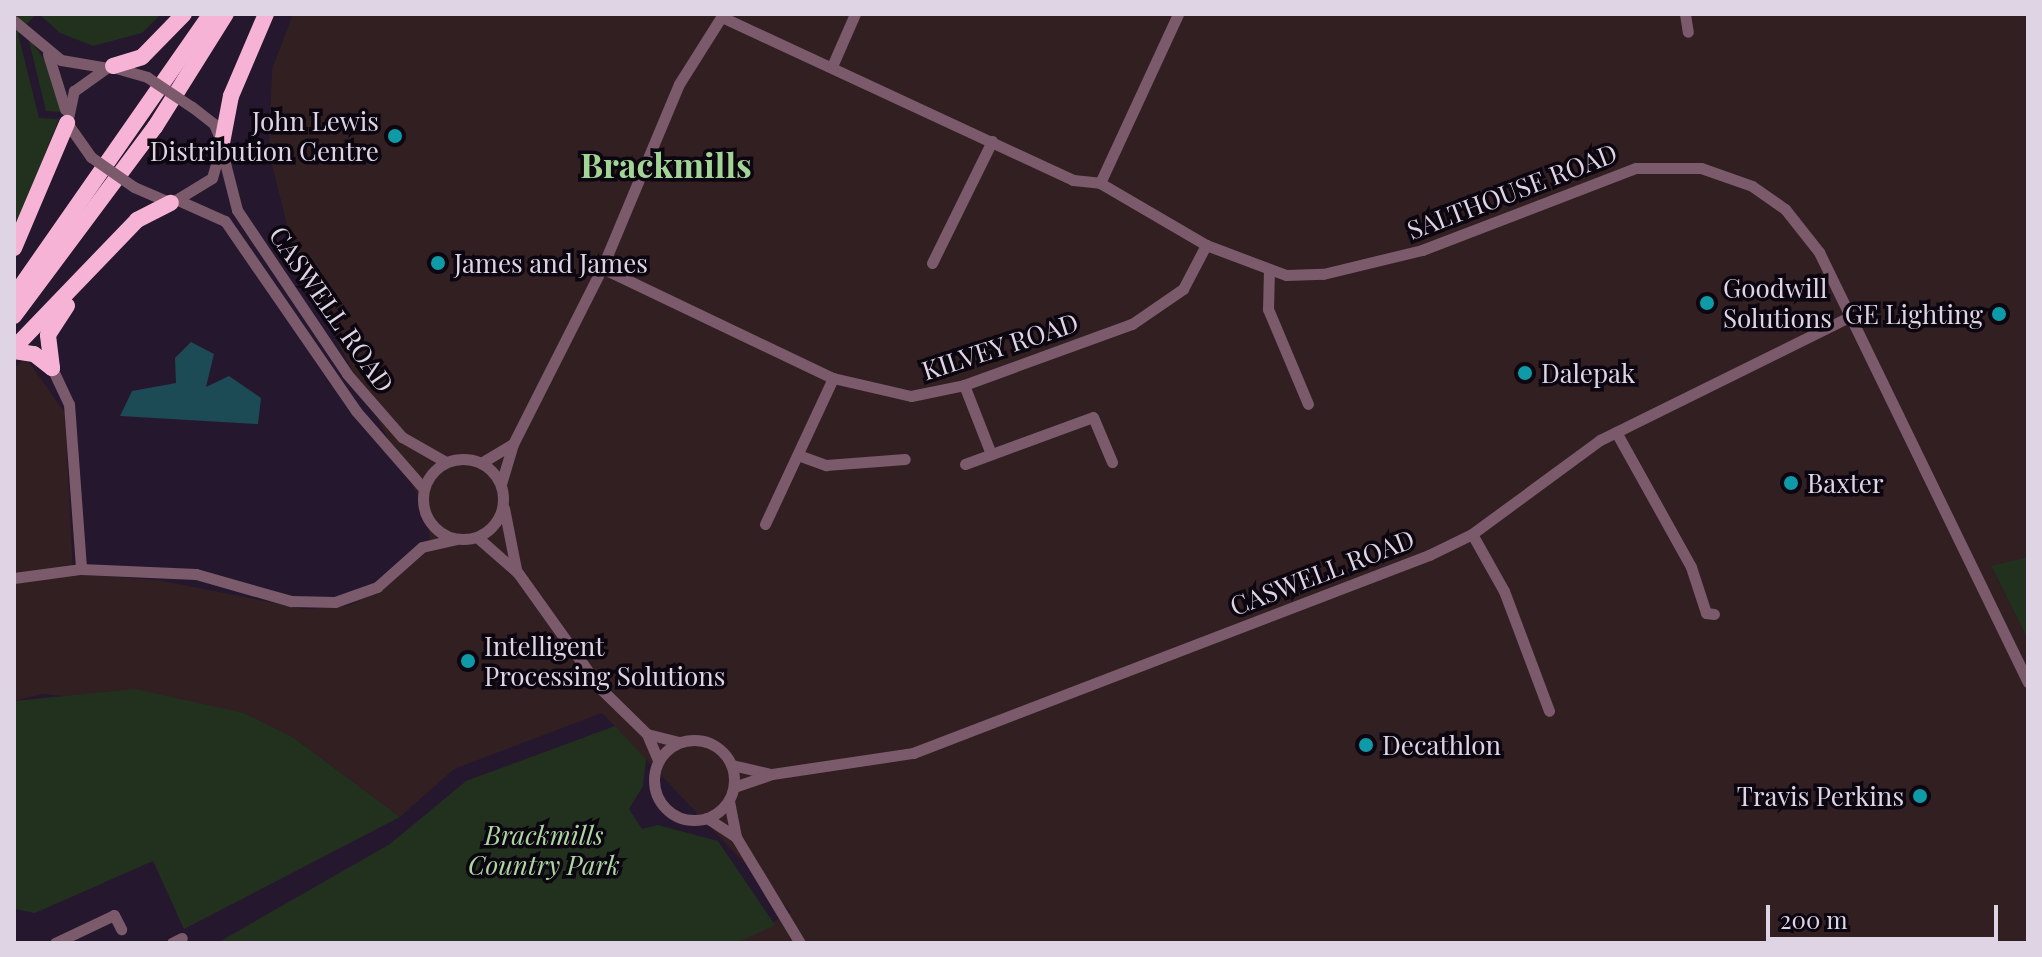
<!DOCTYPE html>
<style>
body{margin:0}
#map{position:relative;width:2042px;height:957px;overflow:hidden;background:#25172e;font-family:"Playfair Display",serif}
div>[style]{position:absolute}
.industrial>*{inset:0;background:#321f22}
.green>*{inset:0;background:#22301e}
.water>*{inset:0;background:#1c4a55}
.minor>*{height:11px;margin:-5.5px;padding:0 5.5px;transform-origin:5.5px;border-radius:5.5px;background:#7b5a6b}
.minor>.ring{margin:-5.5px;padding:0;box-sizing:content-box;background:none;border:11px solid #7b5a6b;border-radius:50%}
.highway>*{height:16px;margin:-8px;padding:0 8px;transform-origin:8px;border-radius:8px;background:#f7b3d6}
.minor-bridge>*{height:11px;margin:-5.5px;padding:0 5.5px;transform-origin:5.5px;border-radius:5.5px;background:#7b5a6b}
.dots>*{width:22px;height:22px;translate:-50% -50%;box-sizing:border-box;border:4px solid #0b060f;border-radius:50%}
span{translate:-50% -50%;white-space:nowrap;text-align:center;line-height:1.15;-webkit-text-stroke:7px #0b060f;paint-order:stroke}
.poi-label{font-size:26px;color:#ded4e4}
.right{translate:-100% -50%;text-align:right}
.left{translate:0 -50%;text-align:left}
.street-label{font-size:26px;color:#ded4e4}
.park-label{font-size:26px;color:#add6a2;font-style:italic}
.district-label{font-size:34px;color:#a2d495;font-weight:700}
.frame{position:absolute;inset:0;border:16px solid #ded4e4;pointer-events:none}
.scale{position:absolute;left:1766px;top:905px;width:232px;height:36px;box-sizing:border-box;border:4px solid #ded4e4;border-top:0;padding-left:10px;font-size:24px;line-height:28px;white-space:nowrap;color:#ded4e4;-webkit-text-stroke:6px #0b060f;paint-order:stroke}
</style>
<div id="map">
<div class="industrial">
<i style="clip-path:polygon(293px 14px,2028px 14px,2028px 557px,1991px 567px,2028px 640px,2028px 943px,737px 943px,791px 912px,602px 713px,454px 769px,400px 817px,294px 738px,244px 713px,42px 694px,14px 701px,14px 368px,26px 358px,65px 413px,73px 574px,158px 580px,305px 609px,348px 606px,379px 591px,430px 547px,428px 515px,297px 265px,269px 153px,272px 69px)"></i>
</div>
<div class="green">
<i style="clip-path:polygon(14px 14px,36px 14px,18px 34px,39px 118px,59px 119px,14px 232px)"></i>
<i style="clip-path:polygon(39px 14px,161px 14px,142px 33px,93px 46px,60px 33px)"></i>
<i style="clip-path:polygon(28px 37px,49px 66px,61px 112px,46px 111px)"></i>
<i style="clip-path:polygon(2028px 557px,2028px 640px,1991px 566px)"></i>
<i style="clip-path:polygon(135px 689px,244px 713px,294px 738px,400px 817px,184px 929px,153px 861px,35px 913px,14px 909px,14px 701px)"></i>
<i style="clip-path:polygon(615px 726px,646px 759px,643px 786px,629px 809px,642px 829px,658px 825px,718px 841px,775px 925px,737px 943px,217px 943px,390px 844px,466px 781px)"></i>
</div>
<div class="water">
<i style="clip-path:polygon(191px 342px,214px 354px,206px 387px,229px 376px,261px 398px,258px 424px,120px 416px,132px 391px,176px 383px,175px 358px)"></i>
</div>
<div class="minor">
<i style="left:1685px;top:14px;width:18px;rotate:81deg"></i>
<i style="left:724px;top:18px;width:385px;rotate:24.9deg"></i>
<i style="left:1073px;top:180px;width:27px;rotate:6deg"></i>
<i style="left:1100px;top:183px;width:123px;rotate:30.3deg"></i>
<i style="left:1206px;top:245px;width:85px;rotate:20.6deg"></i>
<i style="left:1286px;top:275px;width:37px;rotate:-2deg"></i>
<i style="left:1323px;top:274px;width:102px;rotate:-13.6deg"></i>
<i style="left:1422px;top:250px;width:229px;rotate:-21deg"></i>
<i style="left:1636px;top:168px;width:65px"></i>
<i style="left:1701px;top:168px;width:54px;rotate:19.4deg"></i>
<i style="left:1752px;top:186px;width:40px;rotate:34.9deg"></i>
<i style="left:1785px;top:209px;width:55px;rotate:51.7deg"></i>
<i style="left:1819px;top:252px;width:478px;rotate:64.1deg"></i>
<i style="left:14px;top:21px;width:61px;rotate:39.7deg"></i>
<i style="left:61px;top:60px;width:43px;rotate:9.5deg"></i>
<i style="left:48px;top:54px;width:58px;rotate:72.8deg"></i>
<i style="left:833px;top:64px;width:55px;rotate:-66.3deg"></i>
<i style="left:222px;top:151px;width:61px;rotate:75.7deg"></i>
<i style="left:237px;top:210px;width:197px;rotate:56.1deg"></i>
<i style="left:347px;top:374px;width:84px;rotate:48.9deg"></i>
<i style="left:402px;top:437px;width:51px;rotate:29.6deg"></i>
<i style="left:91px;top:157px;width:42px;rotate:-125.2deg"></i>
<i style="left:67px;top:123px;width:33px;rotate:-78deg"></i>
<i style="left:74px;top:91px;width:43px;rotate:-35.5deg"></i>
<i style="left:109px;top:66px;width:40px;rotate:16deg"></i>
<i style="left:1100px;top:183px;width:186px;rotate:-65.2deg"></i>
<i style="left:134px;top:187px;width:40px;rotate:23.4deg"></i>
<i style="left:171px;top:203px;width:48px;rotate:-31.4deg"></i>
<i style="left:212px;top:178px;width:36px;rotate:-74deg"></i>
<i style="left:222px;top:143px;width:21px;rotate:-113deg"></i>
<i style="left:214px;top:124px;width:28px;rotate:-142deg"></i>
<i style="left:180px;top:201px;width:49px;rotate:24deg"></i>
<i style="left:225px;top:221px;width:231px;rotate:55.4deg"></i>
<i style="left:356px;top:411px;width:103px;rotate:48.9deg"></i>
<i style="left:932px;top:263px;width:136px;rotate:-63.8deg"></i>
<i style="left:602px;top:268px;width:256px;rotate:25.5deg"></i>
<i style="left:833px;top:378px;width:80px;rotate:13deg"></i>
<i style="left:911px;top:396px;width:54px;rotate:-11.7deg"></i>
<i style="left:964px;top:385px;width:179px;rotate:-20deg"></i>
<i style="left:1132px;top:324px;width:62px;rotate:-34.5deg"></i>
<i style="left:1183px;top:289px;width:50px;rotate:-62.4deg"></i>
<i style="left:1269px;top:269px;width:40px;rotate:91.4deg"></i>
<i style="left:1268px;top:309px;width:103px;rotate:67.2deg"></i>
<i style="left:52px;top:368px;width:40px;rotate:65deg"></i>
<i style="left:69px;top:404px;width:165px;rotate:85.8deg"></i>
<i style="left:964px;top:385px;width:74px;rotate:68.6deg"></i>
<i style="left:1616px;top:432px;width:154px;rotate:60.9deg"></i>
<i style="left:1691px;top:567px;width:48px;rotate:71.9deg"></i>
<i style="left:1706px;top:613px;width:8px;rotate:7deg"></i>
<i style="left:798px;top:455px;width:30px;rotate:20deg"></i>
<i style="left:826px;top:465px;width:79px;rotate:-4.3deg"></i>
<i class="ring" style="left:423px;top:459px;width:69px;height:69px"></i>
<i style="left:481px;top:463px;width:37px;rotate:-31deg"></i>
<i style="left:965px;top:464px;width:136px;rotate:-20.2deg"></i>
<i style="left:1093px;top:417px;width:49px;rotate:67.1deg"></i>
<i style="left:501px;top:484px;width:42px;rotate:-73.3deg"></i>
<i style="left:513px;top:444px;width:197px;rotate:-63.2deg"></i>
<i style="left:602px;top:268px;width:199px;rotate:-67.3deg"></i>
<i style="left:679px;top:84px;width:83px;rotate:-57.8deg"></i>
<i style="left:504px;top:508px;width:62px;rotate:78.9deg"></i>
<i style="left:765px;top:524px;width:161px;rotate:-65deg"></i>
<i style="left:1472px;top:534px;width:65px;rotate:60.7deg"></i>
<i style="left:1504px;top:591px;width:128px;rotate:69.4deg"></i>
<i style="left:477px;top:537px;width:55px;rotate:41.3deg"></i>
<i style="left:518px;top:573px;width:141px;rotate:54.5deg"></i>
<i style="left:600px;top:688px;width:66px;rotate:44.4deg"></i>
<i style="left:647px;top:734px;width:28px;rotate:67deg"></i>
<i style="left:14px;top:578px;width:68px;rotate:-7.7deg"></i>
<i style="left:81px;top:569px;width:115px;rotate:2.5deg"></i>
<i style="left:196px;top:574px;width:99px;rotate:15.9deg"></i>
<i style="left:291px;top:601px;width:44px;rotate:1.3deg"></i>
<i style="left:335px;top:602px;width:45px;rotate:-19.7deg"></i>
<i style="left:377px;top:587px;width:60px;rotate:-41.6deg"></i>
<i style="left:422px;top:547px;width:35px;rotate:-13deg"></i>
<i style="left:647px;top:734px;width:32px;rotate:14deg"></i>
<i class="ring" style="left:654px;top:740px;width:69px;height:69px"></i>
<i style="left:732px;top:765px;width:40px;rotate:13deg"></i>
<i style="left:734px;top:787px;width:40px;rotate:-18.9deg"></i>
<i style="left:772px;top:774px;width:143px;rotate:-8.5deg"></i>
<i style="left:913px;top:753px;width:553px;rotate:-20.99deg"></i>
<i style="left:1429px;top:555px;width:48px;rotate:-26deg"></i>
<i style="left:1472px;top:534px;width:159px;rotate:-36.3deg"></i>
<i style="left:1600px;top:440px;width:278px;rotate:-26.3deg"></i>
<i style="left:729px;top:801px;width:37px;rotate:79deg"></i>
<i style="left:736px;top:837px;width:124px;rotate:58.9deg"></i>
<i style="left:707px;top:818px;width:35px;rotate:33deg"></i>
<i style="left:55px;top:943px;width:65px;rotate:-25.4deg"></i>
<i style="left:114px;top:915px;width:16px;rotate:63deg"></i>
<i style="left:172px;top:943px;width:11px;rotate:-27deg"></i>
</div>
<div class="highway">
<i style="left:113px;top:66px;width:30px;rotate:-17deg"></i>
<i style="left:142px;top:57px;width:60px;rotate:-45.7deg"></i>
<i style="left:222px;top:143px;width:48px;rotate:-79.2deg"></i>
<i style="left:231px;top:96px;width:89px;rotate:-66.9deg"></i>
<i style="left:14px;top:248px;width:136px;rotate:-67deg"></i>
<i style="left:14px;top:296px;width:344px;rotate:-55.1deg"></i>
<i style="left:14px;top:316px;width:236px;rotate:-53.3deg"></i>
<i style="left:155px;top:127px;width:133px;rotate:-57.9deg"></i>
<i style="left:14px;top:348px;width:178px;rotate:-46.1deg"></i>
<i style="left:137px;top:220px;width:38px;rotate:-27deg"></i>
<i style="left:14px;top:351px;width:20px;rotate:9deg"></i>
<i style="left:34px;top:354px;width:23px;rotate:38deg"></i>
<i style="left:52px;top:368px;width:33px;rotate:-97deg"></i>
<i style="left:48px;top:335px;width:35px;rotate:-57deg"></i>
</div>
<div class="minor-bridge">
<i style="left:147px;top:77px;width:54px;rotate:33.7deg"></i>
<i style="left:91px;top:157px;width:52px;rotate:34.9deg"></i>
</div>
<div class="dots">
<i style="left:395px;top:136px;background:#0f9aa8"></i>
<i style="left:438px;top:263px;background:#0f9aa8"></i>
<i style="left:1707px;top:303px;background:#0f9aa8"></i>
<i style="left:1999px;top:314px;background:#0f9aa8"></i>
<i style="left:1525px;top:373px;background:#0f9aa8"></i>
<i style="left:1791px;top:483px;background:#0f9aa8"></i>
<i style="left:468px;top:661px;background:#0f9aa8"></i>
<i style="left:1366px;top:745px;background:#0f9aa8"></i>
<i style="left:1920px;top:796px;background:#0f9aa8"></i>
</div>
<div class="poi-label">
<span class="right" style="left:379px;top:136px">John Lewis<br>Distribution Centre</span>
<span class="left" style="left:454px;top:263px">James and James</span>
<span class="left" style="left:1723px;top:303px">Goodwill<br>Solutions</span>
<span class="right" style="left:1983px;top:314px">GE Lighting</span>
<span class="left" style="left:1541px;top:373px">Dalepak</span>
<span class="left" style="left:1807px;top:483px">Baxter</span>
<span class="left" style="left:484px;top:661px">Intelligent<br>Processing Solutions</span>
<span class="left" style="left:1382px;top:745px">Decathlon</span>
<span class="right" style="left:1904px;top:796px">Travis Perkins</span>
</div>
<div class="street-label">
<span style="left:1512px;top:191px;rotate:-21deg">SALTHOUSE ROAD</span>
<span style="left:332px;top:309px;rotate:55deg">CASWELL ROAD</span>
<span style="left:1000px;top:346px;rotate:-18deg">KILVEY ROAD</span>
<span style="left:1322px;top:572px;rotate:-21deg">CASWELL ROAD</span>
</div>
<div class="park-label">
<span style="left:544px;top:850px">Brackmills<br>Country Park</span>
</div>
<div class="district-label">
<span style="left:666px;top:165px">Brackmills</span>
</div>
<div class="frame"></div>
<div class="scale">200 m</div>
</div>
